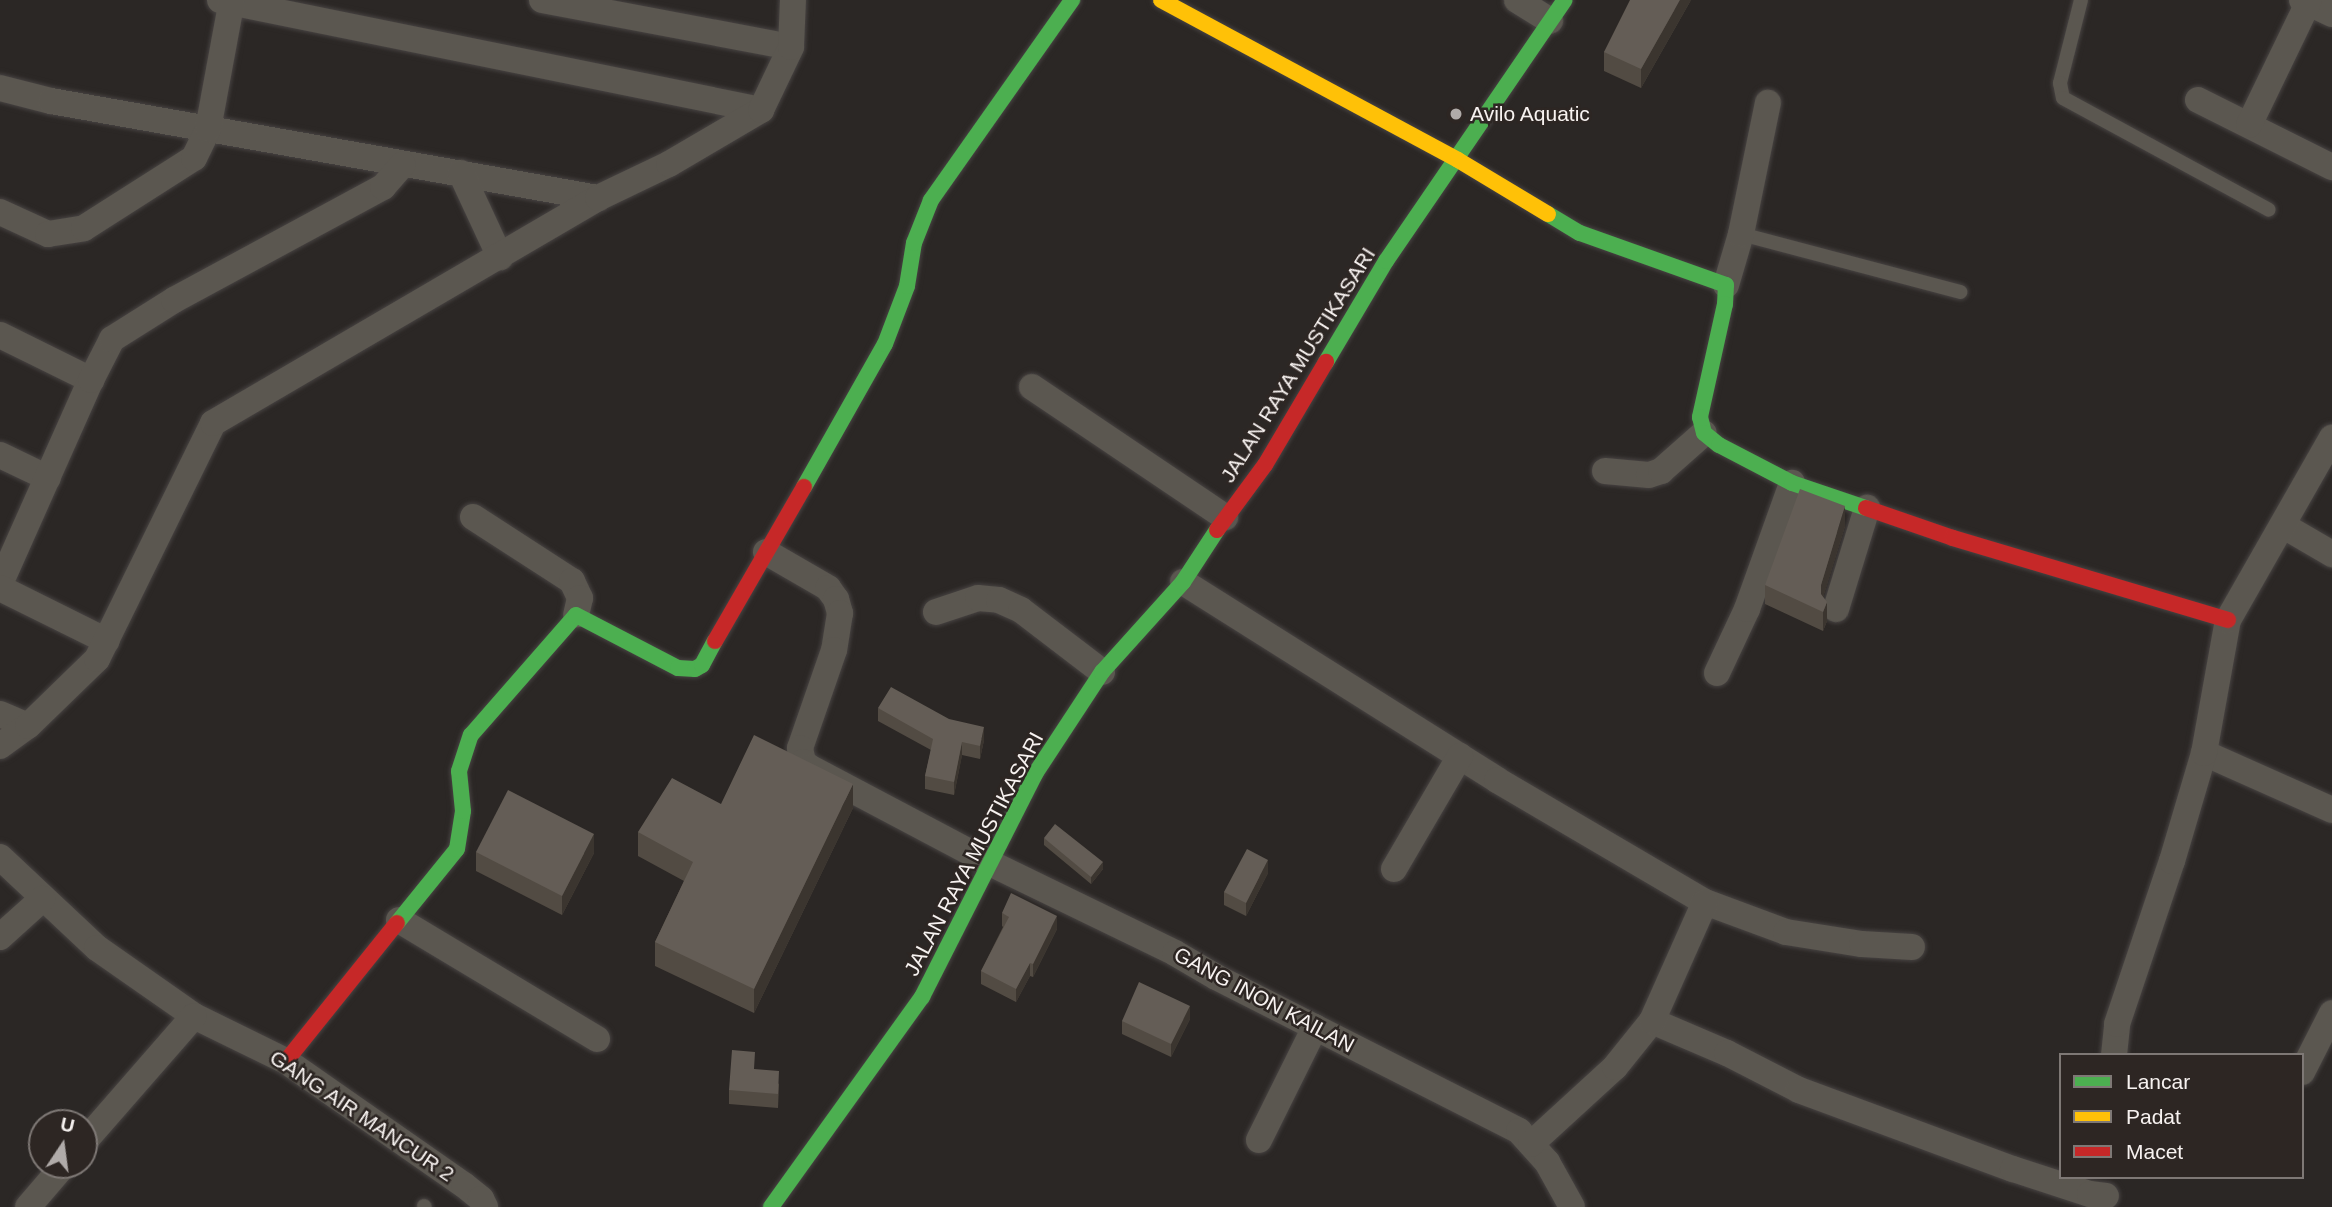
<!DOCTYPE html>
<style>
body{margin:0}
#map{position:relative;width:2332px;height:1207px;overflow:hidden;background:#2b2725;font-family:Arial,sans-serif}
div>[style]{position:absolute}
.roads{filter:drop-shadow(0 0 2px #474342) drop-shadow(0 0 2px #474342)}
.lane>*{height:14px;margin:-7px;padding:0 7px;transform-origin:7px;border-radius:7px;background:#5b5750}
.street>*{height:26px;margin:-13px;padding:0 13px;transform-origin:13px;border-radius:13px;background:#5b5750}
.fast>*{height:16px;margin:-8px;padding:0 8px;transform-origin:8px;border-radius:8px;background:#4caf50}
.slow>*{height:16px;margin:-8px;padding:0 8px;transform-origin:8px;border-radius:8px;background:#ffc107}
.jam>*{height:16px;margin:-8px;padding:0 8px;transform-origin:8px;border-radius:8px;background:#c62828}
.wall>*{inset:0;background:#524b43}
.shaded-wall>*{inset:0;background:#3b352f}
.building>*{inset:0;background:#645d56}
.dots>*{width:19px;height:19px;translate:-50% -50%;box-sizing:border-box;border:4px solid #2d2623;border-radius:50%}
span{translate:-50% -50%;white-space:nowrap;text-align:center;line-height:1.15;-webkit-text-stroke:5px #2d2623;paint-order:stroke}
.poi-label{font-size:21px;color:#f7f2f0}
.left{translate:0 -50%;text-align:left}
.street-label{font-size:21px;color:#f7f2f0}
.legend{position:absolute;left:2059px;top:1053px;width:245px;height:126px;box-sizing:border-box;background:#2d2623;border:2px solid #7e7875;margin:0;padding:9px 12px;list-style:none;font-size:21px;color:#f7f2f0}
.legend li{display:flex;align-items:center;gap:14px;height:35px}
.legend b{width:35px;border:2px solid #7e7875}
.north{position:absolute;left:28px;top:1109px;width:70px;height:70px;box-sizing:border-box;background:#2d2623;border:2px solid #7e7875;border-radius:50%;rotate:13deg;font-size:19px;font-weight:700;line-height:28px;text-align:center;color:#f7f2f0}
.north::after{content:'';display:block;margin:auto;width:24px;height:32px;background:#b0aba9;clip-path:polygon(50% 0,100% 100%,50% 72%,0 100%)}
</style>
<div id="map">
<div class="roads">
<div class="lane">
<i style="left:2081px;top:0;width:86px;rotate:104.2deg"></i>
<i style="left:2060px;top:83px;width:15px;rotate:79deg"></i>
<i style="left:2063px;top:98px;width:234px;rotate:28.5deg"></i>
<i style="left:1741px;top:234px;width:227px;rotate:14.8deg"></i>
<i style="left:424px;top:1206px;width:1px;rotate:45deg"></i>
</div>
<div class="street">
<i style="left:220px;top:0;width:552px;rotate:11.49deg"></i>
<i style="left:542px;top:0;width:253px;rotate:10.7deg"></i>
<i style="left:1517px;top:0;width:39px;rotate:32deg"></i>
<i style="left:2302px;top:0;width:33px;rotate:25deg"></i>
<i style="left:0;top:88px;width:53px;rotate:14.3deg"></i>
<i style="left:51px;top:101px;width:556px;rotate:10.06deg"></i>
<i style="left:2198px;top:100px;width:150px;rotate:26.6deg"></i>
<i style="left:2249px;top:125px;width:136px;rotate:-64.2deg"></i>
<i style="left:461px;top:173px;width:93px;rotate:65.1deg"></i>
<i style="left:0;top:212px;width:53px;rotate:24.6deg"></i>
<i style="left:48px;top:234px;width:36px;rotate:-9deg"></i>
<i style="left:84px;top:228px;width:130px;rotate:-32.5deg"></i>
<i style="left:194px;top:158px;width:32px;rotate:-64deg"></i>
<i style="left:208px;top:129px;width:131px;rotate:-79.5deg"></i>
<i style="left:1726px;top:285px;width:53px;rotate:-73.6deg"></i>
<i style="left:1741px;top:234px;width:134px;rotate:-78.4deg"></i>
<i style="left:0;top:335px;width:102px;rotate:26.3deg"></i>
<i style="left:1032px;top:387px;width:233px;rotate:34deg"></i>
<i style="left:0;top:455px;width:53px;rotate:25.6deg"></i>
<i style="left:1605px;top:471px;width:44px;rotate:5.2deg"></i>
<i style="left:1649px;top:475px;width:13px;rotate:-18deg"></i>
<i style="left:1661px;top:471px;width:57px;rotate:-41.5deg"></i>
<i style="left:473px;top:517px;width:118px;rotate:32.9deg"></i>
<i style="left:572px;top:581px;width:19px;rotate:65deg"></i>
<i style="left:580px;top:598px;width:17px;rotate:103deg"></i>
<i style="left:2284px;top:526px;width:56px;rotate:30.3deg"></i>
<i style="left:766px;top:552px;width:72px;rotate:30.1deg"></i>
<i style="left:828px;top:588px;width:14px;rotate:54deg"></i>
<i style="left:836px;top:599px;width:15px;rotate:74deg"></i>
<i style="left:840px;top:613px;width:37px;rotate:99deg"></i>
<i style="left:834px;top:650px;width:104px;rotate:109.1deg"></i>
<i style="left:800px;top:748px;width:14px;rotate:78deg"></i>
<i style="left:803px;top:762px;width:8px;rotate:40deg"></i>
<i style="left:809px;top:767px;width:207px;rotate:27.9deg"></i>
<i style="left:992px;top:864px;width:203px;rotate:25.9deg"></i>
<i style="left:1175px;top:953px;width:48px;rotate:30.3deg"></i>
<i style="left:1216px;top:977px;width:340px;rotate:26.9deg"></i>
<i style="left:1519px;top:1131px;width:42px;rotate:47.9deg"></i>
<i style="left:1547px;top:1162px;width:51px;rotate:60.9deg"></i>
<i style="left:1183px;top:582px;width:371px;rotate:32.2deg"></i>
<i style="left:1497px;top:780px;width:241px;rotate:30.4deg"></i>
<i style="left:1705px;top:902px;width:86px;rotate:20.3deg"></i>
<i style="left:1786px;top:932px;width:77px;rotate:9deg"></i>
<i style="left:1862px;top:944px;width:50px;rotate:3.4deg"></i>
<i style="left:0;top:584px;width:223px;rotate:-66deg"></i>
<i style="left:91px;top:380px;width:46px;rotate:-62.9deg"></i>
<i style="left:112px;top:339px;width:73px;rotate:-32.2deg"></i>
<i style="left:174px;top:300px;width:238px;rotate:-28.4deg"></i>
<i style="left:383px;top:187px;width:30px;rotate:-49deg"></i>
<i style="left:0;top:588px;width:119px;rotate:26.4deg"></i>
<i style="left:1836px;top:609px;width:106px;rotate:-72.9deg"></i>
<i style="left:936px;top:612px;width:44px;rotate:-18.4deg"></i>
<i style="left:978px;top:598px;width:21px;rotate:5deg"></i>
<i style="left:999px;top:600px;width:24px;rotate:24deg"></i>
<i style="left:1021px;top:610px;width:102px;rotate:37.4deg"></i>
<i style="left:1717px;top:673px;width:71px;rotate:-64.9deg"></i>
<i style="left:1747px;top:609px;width:134px;rotate:-70.3deg"></i>
<i style="left:0;top:714px;width:30px;rotate:23deg"></i>
<i style="left:0;top:746px;width:34px;rotate:-36deg"></i>
<i style="left:28px;top:726px;width:96px;rotate:-44.2deg"></i>
<i style="left:97px;top:659px;width:263px;rotate:-63.8deg"></i>
<i style="left:213px;top:423px;width:446px;rotate:-30.3deg"></i>
<i style="left:598px;top:198px;width:79px;rotate:-25.6deg"></i>
<i style="left:669px;top:164px;width:107px;rotate:-30.4deg"></i>
<i style="left:761px;top:110px;width:70px;rotate:-64.5deg"></i>
<i style="left:791px;top:47px;width:47px;rotate:-87.6deg"></i>
<i style="left:2204px;top:753px;width:140px;rotate:24deg"></i>
<i style="left:0;top:857px;width:133px;rotate:43.2deg"></i>
<i style="left:97px;top:948px;width:118px;rotate:35deg"></i>
<i style="left:194px;top:1016px;width:102px;rotate:26.1deg"></i>
<i style="left:286px;top:1061px;width:217px;rotate:34.9deg"></i>
<i style="left:464px;top:1185px;width:22px;rotate:39deg"></i>
<i style="left:481px;top:1199px;width:9px;rotate:63deg"></i>
<i style="left:1394px;top:869px;width:131px;rotate:-59.7deg"></i>
<i style="left:399px;top:920px;width:231px;rotate:31deg"></i>
<i style="left:0;top:937px;width:57px;rotate:-42.1deg"></i>
<i style="left:1652px;top:1021px;width:82px;rotate:23.1deg"></i>
<i style="left:1727px;top:1053px;width:81px;rotate:27.2deg"></i>
<i style="left:1799px;top:1090px;width:228px;rotate:20.3deg"></i>
<i style="left:2013px;top:1169px;width:81px;rotate:18deg"></i>
<i style="left:2090px;top:1194px;width:16px;rotate:7deg"></i>
<i style="left:2114px;top:1055px;width:31px;rotate:-84deg"></i>
<i style="left:2117px;top:1024px;width:172px;rotate:-71.4deg"></i>
<i style="left:2172px;top:861px;width:113px;rotate:-73.5deg"></i>
<i style="left:2204px;top:753px;width:135px;rotate:-79.8deg"></i>
<i style="left:2228px;top:620px;width:210px;rotate:-60.3deg"></i>
<i style="left:2302px;top:1072px;width:66px;rotate:-63deg"></i>
<i style="left:1259px;top:1140px;width:126px;rotate:-63.6deg"></i>
<i style="left:84px;top:1142px;width:167px;rotate:-48.9deg"></i>
<i style="left:1531px;top:1144px;width:114px;rotate:-42.5deg"></i>
<i style="left:1615px;top:1067px;width:59px;rotate:-51.2deg"></i>
<i style="left:1652px;top:1021px;width:130px;rotate:-66deg"></i>
<i style="left:28px;top:1207px;width:55px;rotate:-49.4deg"></i>
</div>
<div class="fast">
<i style="left:1548px;top:214px;width:37px;rotate:31deg"></i>
<i style="left:1580px;top:233px;width:155px;rotate:19.6deg"></i>
<i style="left:1726px;top:285px;width:19px;rotate:93deg"></i>
<i style="left:1725px;top:304px;width:116px;rotate:102.5deg"></i>
<i style="left:1700px;top:417px;width:16px;rotate:76deg"></i>
<i style="left:1704px;top:433px;width:19px;rotate:39deg"></i>
<i style="left:1719px;top:445px;width:82px;rotate:27.5deg"></i>
<i style="left:1792px;top:483px;width:78px;rotate:18.7deg"></i>
<i style="left:1326px;top:362px;width:117px;rotate:-59.3deg"></i>
<i style="left:1386px;top:261px;width:316px;rotate:-55.6deg"></i>
<i style="left:804px;top:487px;width:164px;rotate:-60.5deg"></i>
<i style="left:885px;top:344px;width:62px;rotate:-69.2deg"></i>
<i style="left:907px;top:286px;width:44px;rotate:-80.8deg"></i>
<i style="left:914px;top:243px;width:46px;rotate:-68.4deg"></i>
<i style="left:931px;top:200px;width:245px;rotate:-54.8deg"></i>
<i style="left:397px;top:923px;width:95px;rotate:-51deg"></i>
<i style="left:457px;top:849px;width:38px;rotate:-81deg"></i>
<i style="left:463px;top:811px;width:40px;rotate:-95.7deg"></i>
<i style="left:459px;top:771px;width:38px;rotate:-72deg"></i>
<i style="left:471px;top:735px;width:159px;rotate:-48.8deg"></i>
<i style="left:576px;top:615px;width:115px;rotate:27.5deg"></i>
<i style="left:678px;top:668px;width:17px;rotate:3deg"></i>
<i style="left:695px;top:669px;width:8px;rotate:-30deg"></i>
<i style="left:702px;top:665px;width:27px;rotate:-62deg"></i>
<i style="left:771px;top:1207px;width:259px;rotate:-54.3deg"></i>
<i style="left:922px;top:997px;width:250px;rotate:-63.1deg"></i>
<i style="left:1035px;top:774px;width:122px;rotate:-56.7deg"></i>
<i style="left:1102px;top:672px;width:121px;rotate:-48deg"></i>
<i style="left:1183px;top:582px;width:62px;rotate:-56.8deg"></i>
</div>
<div class="slow">
<i style="left:1161px;top:0;width:337px;rotate:28.3deg"></i>
<i style="left:1458px;top:160px;width:105px;rotate:31deg"></i>
</div>
<div class="jam">
<i style="left:1866px;top:508px;width:92px;rotate:19deg"></i>
<i style="left:1953px;top:538px;width:287px;rotate:16.6deg"></i>
<i style="left:1217px;top:530px;width:81px;rotate:-53.6deg"></i>
<i style="left:1265px;top:465px;width:120px;rotate:-59.4deg"></i>
<i style="left:715px;top:641px;width:178px;rotate:-60deg"></i>
<i style="left:286px;top:1061px;width:177px;rotate:-51.2deg"></i>
</div>
</div>
<div class="wall">
<i style="clip-path:polygon(1691px 0,1641px 88px,1604px 71px,1604px 52px)"></i>
<i style="clip-path:polygon(1845px 526px,1823px 597px,1827px 621px,1823px 631px,1765px 604px,1765px 585px)"></i>
<i style="clip-path:polygon(878px 708px,984px 740px,980px 759px,962px 755px,954px 795px,925px 789px,925px 776px,931px 750px,878px 721px)"></i>
<i style="clip-path:polygon(721px 804px,853px 808px,754px 1013px,655px 966px,655px 942px,684px 881px,638px 856px,638px 832px)"></i>
<i style="clip-path:polygon(1044px 838px,1103px 869px,1091px 884px,1044px 845px)"></i>
<i style="clip-path:polygon(476px 852px,594px 853px,562px 915px,476px 871px)"></i>
<i style="clip-path:polygon(1268px 873px,1246px 916px,1224px 905px,1224px 892px)"></i>
<i style="clip-path:polygon(1002px 913px,1057px 929px,1033px 977px,1030px 976px,1016px 1002px,981px 984px,981px 971px,1003px 927px,1002px 926px)"></i>
<i style="clip-path:polygon(1190px 1019px,1171px 1057px,1122px 1034px,1122px 1021px)"></i>
<i style="clip-path:polygon(754px 1069px,779px 1084px,778px 1108px,729px 1104px,729px 1090px)"></i>
</div>
<div class="shaded-wall">
<i style="clip-path:polygon(1680px 0,1691px 0,1641px 88px,1641px 69px)"></i>
<i style="clip-path:polygon(1845px 506px,1845px 526px,1821px 604px,1821px 585px)"></i>
<i style="clip-path:polygon(1827px 602px,1827px 621px,1823px 631px,1823px 612px)"></i>
<i style="clip-path:polygon(984px 727px,984px 740px,980px 759px,980px 746px)"></i>
<i style="clip-path:polygon(962px 742px,962px 755px,954px 795px,954px 782px)"></i>
<i style="clip-path:polygon(853px 784px,853px 808px,754px 1013px,754px 989px)"></i>
<i style="clip-path:polygon(594px 834px,594px 853px,562px 915px,562px 896px)"></i>
<i style="clip-path:polygon(1268px 860px,1268px 873px,1246px 916px,1246px 903px)"></i>
<i style="clip-path:polygon(1103px 862px,1103px 869px,1091px 884px,1091px 877px)"></i>
<i style="clip-path:polygon(1057px 916px,1057px 929px,1033px 977px,1033px 964px)"></i>
<i style="clip-path:polygon(1030px 963px,1030px 976px,1016px 1002px,1016px 989px)"></i>
<i style="clip-path:polygon(1190px 1006px,1190px 1019px,1171px 1057px,1171px 1044px)"></i>
</div>
<div class="building">
<i style="clip-path:polygon(1630px 0,1680px 0,1641px 69px,1604px 52px)"></i>
<i style="clip-path:polygon(1800px 489px,1845px 506px,1821px 585px,1821px 594px,1827px 602px,1823px 612px,1765px 585px)"></i>
<i style="clip-path:polygon(891px 687px,949px 719px,984px 727px,980px 746px,962px 742px,954px 782px,925px 776px,933px 739px,878px 708px)"></i>
<i style="clip-path:polygon(754px 735px,853px 784px,754px 989px,655px 942px,693px 862px,638px 832px,672px 778px,721px 804px)"></i>
<i style="clip-path:polygon(508px 790px,594px 834px,562px 896px,476px 852px)"></i>
<i style="clip-path:polygon(1055px 824px,1103px 862px,1091px 877px,1044px 838px)"></i>
<i style="clip-path:polygon(1247px 849px,1268px 860px,1246px 903px,1224px 892px)"></i>
<i style="clip-path:polygon(1011px 893px,1057px 916px,1033px 964px,1030px 963px,1016px 989px,981px 971px,1009px 917px,1002px 913px)"></i>
<i style="clip-path:polygon(1139px 982px,1190px 1006px,1171px 1044px,1122px 1021px)"></i>
<i style="clip-path:polygon(732px 1050px,755px 1052px,754px 1069px,779px 1071px,778px 1094px,729px 1090px)"></i>
</div>
<div class="dots">
<i style="left:1456px;top:114px;background:#b0aba9"></i>
</div>
<div class="poi-label">
<span class="left" style="left:1470px;top:114px">Avilo Aquatic</span>
</div>
<div class="street-label">
<span style="left:1298px;top:365px;rotate:-58deg">JALAN RAYA MUSTIKASARI</span>
<span style="left:974px;top:854px;rotate:-62deg">JALAN RAYA MUSTIKASARI</span>
<span style="left:1264px;top:1000px;rotate:28deg">GANG INON KAILAN</span>
<span style="left:362px;top:1116px;rotate:34deg">GANG AIR MANCUR 2</span>
</div>
<ul class="legend">
<li><b style="height:9px;background:#4caf50"></b>Lancar</li>
<li><b style="height:9px;background:#ffc107"></b>Padat</li>
<li><b style="height:9px;background:#c62828"></b>Macet</li>
</ul>
<div class="north">U</div>
</div>
